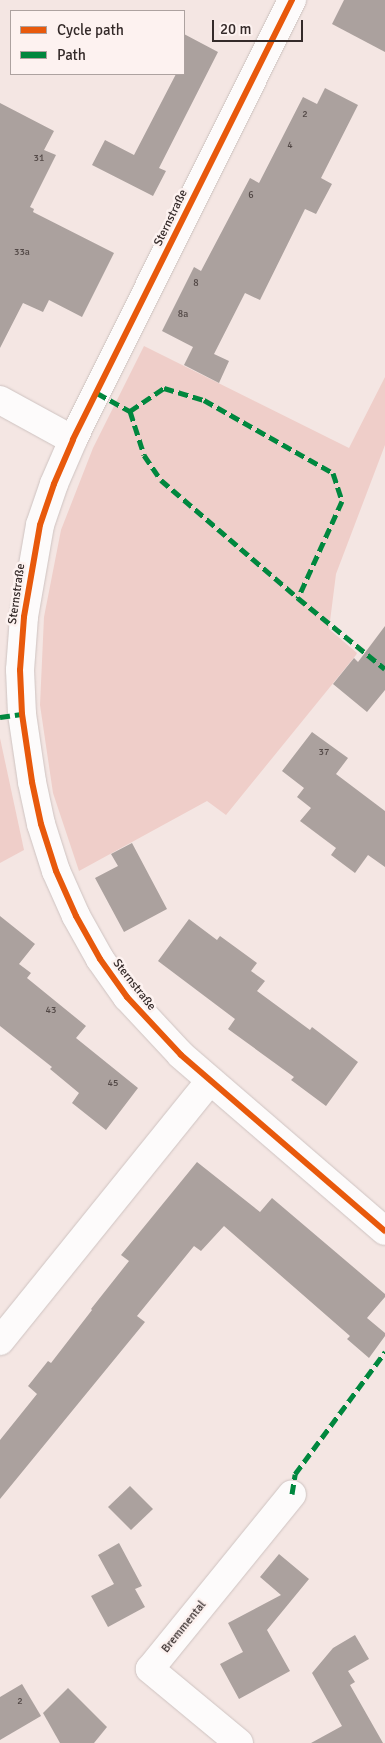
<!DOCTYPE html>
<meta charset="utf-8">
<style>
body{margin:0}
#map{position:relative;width:385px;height:1743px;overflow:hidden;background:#f4e6e3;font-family:Signika,sans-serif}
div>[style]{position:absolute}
.green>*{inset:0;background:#efcec9}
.building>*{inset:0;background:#aba19e}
.roads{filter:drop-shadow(0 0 1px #cec3c1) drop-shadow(0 0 1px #cec3c1)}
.minor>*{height:28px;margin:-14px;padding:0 14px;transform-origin:14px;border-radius:14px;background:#fdfbfb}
.quiet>*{height:5px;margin-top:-2.5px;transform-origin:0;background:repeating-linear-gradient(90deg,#00873e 0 10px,transparent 0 15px)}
.cycleway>*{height:6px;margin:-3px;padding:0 3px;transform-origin:3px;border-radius:3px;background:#e8590c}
span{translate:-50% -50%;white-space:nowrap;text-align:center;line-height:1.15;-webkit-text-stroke:5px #fdf2f0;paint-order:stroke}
.number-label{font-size:10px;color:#524846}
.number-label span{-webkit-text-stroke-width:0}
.street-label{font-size:12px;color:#342a29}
.legend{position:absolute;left:10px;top:10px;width:175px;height:65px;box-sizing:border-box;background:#fdf2f0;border:1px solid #ada2a0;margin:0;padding:6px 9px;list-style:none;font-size:15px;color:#342a29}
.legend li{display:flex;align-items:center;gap:10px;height:25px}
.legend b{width:25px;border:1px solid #ada2a0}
.scale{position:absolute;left:212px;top:20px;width:91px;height:22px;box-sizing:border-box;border:2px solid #342a29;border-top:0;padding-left:6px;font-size:15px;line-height:18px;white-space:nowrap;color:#342a29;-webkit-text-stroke:4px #fdf2f0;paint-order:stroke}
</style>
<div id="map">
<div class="green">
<i style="clip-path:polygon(144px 346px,349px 448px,385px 377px,385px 445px,336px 574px,329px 629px,357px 653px,356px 655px,226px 815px,207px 801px,79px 871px,53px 793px,40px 705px,44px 617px,61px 530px,93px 448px)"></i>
<i style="clip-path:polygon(0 738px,24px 850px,0 863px)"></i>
</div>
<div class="building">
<i style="clip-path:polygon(344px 0,385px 0,385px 52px,332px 24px)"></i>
<i style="clip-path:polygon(184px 34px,218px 52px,159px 168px,166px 171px,153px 196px,92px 165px,105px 140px,134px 155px,176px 74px,184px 74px)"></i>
<i style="clip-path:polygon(325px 88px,358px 105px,321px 178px,332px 184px,316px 214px,305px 209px,260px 300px,245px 293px,214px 354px,229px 361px,219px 383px,184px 365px,193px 347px,162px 331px,194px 267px,201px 271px,250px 178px,259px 183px,303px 97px,317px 104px)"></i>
<i style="clip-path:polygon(0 103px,54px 131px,44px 150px,56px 155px,30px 207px,34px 209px,33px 212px,114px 253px,82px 317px,49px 300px,43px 312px,23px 303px,0 348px)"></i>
<i style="clip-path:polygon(385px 626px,385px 690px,367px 712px,333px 684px,354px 658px,358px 662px)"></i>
<i style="clip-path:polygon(312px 732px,348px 758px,336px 774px,385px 811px,385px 867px,368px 855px,355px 873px,331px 855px,336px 848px,300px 821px,311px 808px,297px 797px,304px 788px,282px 771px)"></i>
<i style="clip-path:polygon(132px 843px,167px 909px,124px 932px,95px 878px,118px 866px,111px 854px)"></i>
<i style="clip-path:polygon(0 916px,35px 944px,19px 964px,31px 973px,27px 978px,86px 1026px,76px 1038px,138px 1088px,106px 1130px,72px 1103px,79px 1093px,50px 1069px,52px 1067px,0 1026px)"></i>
<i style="clip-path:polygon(189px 919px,217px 940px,220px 936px,257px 963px,251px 971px,265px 981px,257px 991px,310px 1030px,312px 1027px,358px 1062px,326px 1106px,291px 1080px,294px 1077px,228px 1029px,235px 1019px,158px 961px)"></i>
<i style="clip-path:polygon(197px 1162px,260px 1212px,272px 1198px,385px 1294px,385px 1297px,367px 1318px,385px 1333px,385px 1336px,369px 1358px,347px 1339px,350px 1336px,224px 1226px,201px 1251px,194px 1246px,137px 1316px,145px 1322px,0 1499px,0 1440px,37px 1394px,28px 1386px,48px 1361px,51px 1363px,92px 1310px,91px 1309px,129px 1261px,121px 1255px)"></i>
<i style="clip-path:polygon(130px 1486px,153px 1509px,131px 1530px,108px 1507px)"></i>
<i style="clip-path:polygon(119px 1543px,142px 1586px,135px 1589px,145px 1607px,108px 1627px,91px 1596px,114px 1584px,98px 1555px)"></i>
<i style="clip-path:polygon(279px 1554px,309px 1579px,267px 1630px,290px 1671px,239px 1699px,220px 1664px,243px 1652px,228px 1623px,281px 1595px,260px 1577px)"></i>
<i style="clip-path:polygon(355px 1635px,369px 1659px,348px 1671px,355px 1682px,350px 1685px,383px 1743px,311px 1743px,342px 1726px,312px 1673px,333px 1648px)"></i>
<i style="clip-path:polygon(22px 1684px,41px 1716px,0 1740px,0 1697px)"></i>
<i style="clip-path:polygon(68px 1688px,107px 1727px,94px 1743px,60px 1743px,43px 1713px)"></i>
</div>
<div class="roads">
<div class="minor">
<i style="left:292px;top:0;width:491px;rotate:116.5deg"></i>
<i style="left:73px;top:440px;width:48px;rotate:113.4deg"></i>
<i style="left:54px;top:484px;width:43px;rotate:108.9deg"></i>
<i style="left:40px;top:525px;width:93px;rotate:99.9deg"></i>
<i style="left:24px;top:617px;width:53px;rotate:94.3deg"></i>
<i style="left:20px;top:670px;width:44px;rotate:87.4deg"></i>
<i style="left:22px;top:714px;width:69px;rotate:81.6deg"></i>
<i style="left:32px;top:782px;width:43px;rotate:77.9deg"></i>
<i style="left:41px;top:824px;width:49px;rotate:72.3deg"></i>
<i style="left:56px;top:871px;width:49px;rotate:66deg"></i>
<i style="left:76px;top:916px;width:49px;rotate:60.8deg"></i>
<i style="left:100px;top:959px;width:47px;rotate:54.6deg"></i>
<i style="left:127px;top:997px;width:79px;rotate:47deg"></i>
<i style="left:181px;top:1055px;width:269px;rotate:40.8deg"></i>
<i style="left:0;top:400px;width:83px;rotate:28.7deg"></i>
<i style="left:0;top:1341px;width:334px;rotate:-51.1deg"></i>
<i style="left:239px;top:1743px;width:116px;rotate:-140.3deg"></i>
<i style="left:150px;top:1669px;width:225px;rotate:-50.9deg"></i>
</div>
</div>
<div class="quiet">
<i style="left:97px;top:393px;width:38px;rotate:29deg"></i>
<i style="left:130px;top:411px;width:46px;rotate:72.3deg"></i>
<i style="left:144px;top:455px;width:30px;rotate:56deg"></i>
<i style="left:161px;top:480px;width:181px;rotate:40.7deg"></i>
<i style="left:298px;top:598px;width:112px;rotate:39.2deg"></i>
<i style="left:130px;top:411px;width:41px;rotate:-34.1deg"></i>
<i style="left:164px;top:388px;width:42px;rotate:16.7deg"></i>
<i style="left:204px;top:400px;width:148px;rotate:29.5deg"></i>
<i style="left:333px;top:473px;width:29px;rotate:72deg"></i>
<i style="left:342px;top:501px;width:107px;rotate:114.4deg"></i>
<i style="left:0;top:717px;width:22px;rotate:-8deg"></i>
<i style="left:292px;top:1494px;width:20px;rotate:-81deg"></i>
<i style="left:295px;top:1474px;width:152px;rotate:-53.6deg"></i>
</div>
<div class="cycleway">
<i style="left:292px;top:0;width:491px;rotate:116.5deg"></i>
<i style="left:73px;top:440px;width:48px;rotate:113.4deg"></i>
<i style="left:54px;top:484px;width:43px;rotate:108.9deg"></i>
<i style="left:40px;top:525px;width:93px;rotate:99.9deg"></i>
<i style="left:24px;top:617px;width:53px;rotate:94.3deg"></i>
<i style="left:20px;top:670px;width:44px;rotate:87.4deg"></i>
<i style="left:22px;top:714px;width:69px;rotate:81.6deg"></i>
<i style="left:32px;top:782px;width:43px;rotate:77.9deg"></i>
<i style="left:41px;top:824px;width:49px;rotate:72.3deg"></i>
<i style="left:56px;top:871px;width:49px;rotate:66deg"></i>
<i style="left:76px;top:916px;width:49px;rotate:60.8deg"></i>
<i style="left:100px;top:959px;width:47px;rotate:54.6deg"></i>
<i style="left:127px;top:997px;width:79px;rotate:47deg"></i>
<i style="left:181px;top:1055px;width:269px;rotate:40.8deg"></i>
</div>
<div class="number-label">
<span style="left:305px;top:115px">2</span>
<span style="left:290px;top:146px">4</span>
<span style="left:39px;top:159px">31</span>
<span style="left:251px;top:196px">6</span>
<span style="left:22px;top:253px">33a</span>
<span style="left:196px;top:284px">8</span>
<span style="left:183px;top:315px">8a</span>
<span style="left:324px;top:753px">37</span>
<span style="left:51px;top:1011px">43</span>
<span style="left:113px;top:1084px">45</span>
<span style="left:20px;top:1702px">2</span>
</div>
<div class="street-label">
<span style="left:171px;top:218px;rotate:-64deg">Sternstraße</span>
<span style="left:17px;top:594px;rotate:-82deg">Sternstraße</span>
<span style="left:134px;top:985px;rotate:52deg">Sternstraße</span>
<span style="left:184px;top:1627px;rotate:-51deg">Bremmental</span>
</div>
<ul class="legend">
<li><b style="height:6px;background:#e8590c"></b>Cycle path</li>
<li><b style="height:6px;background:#00873e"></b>Path</li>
</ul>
<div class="scale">20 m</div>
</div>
